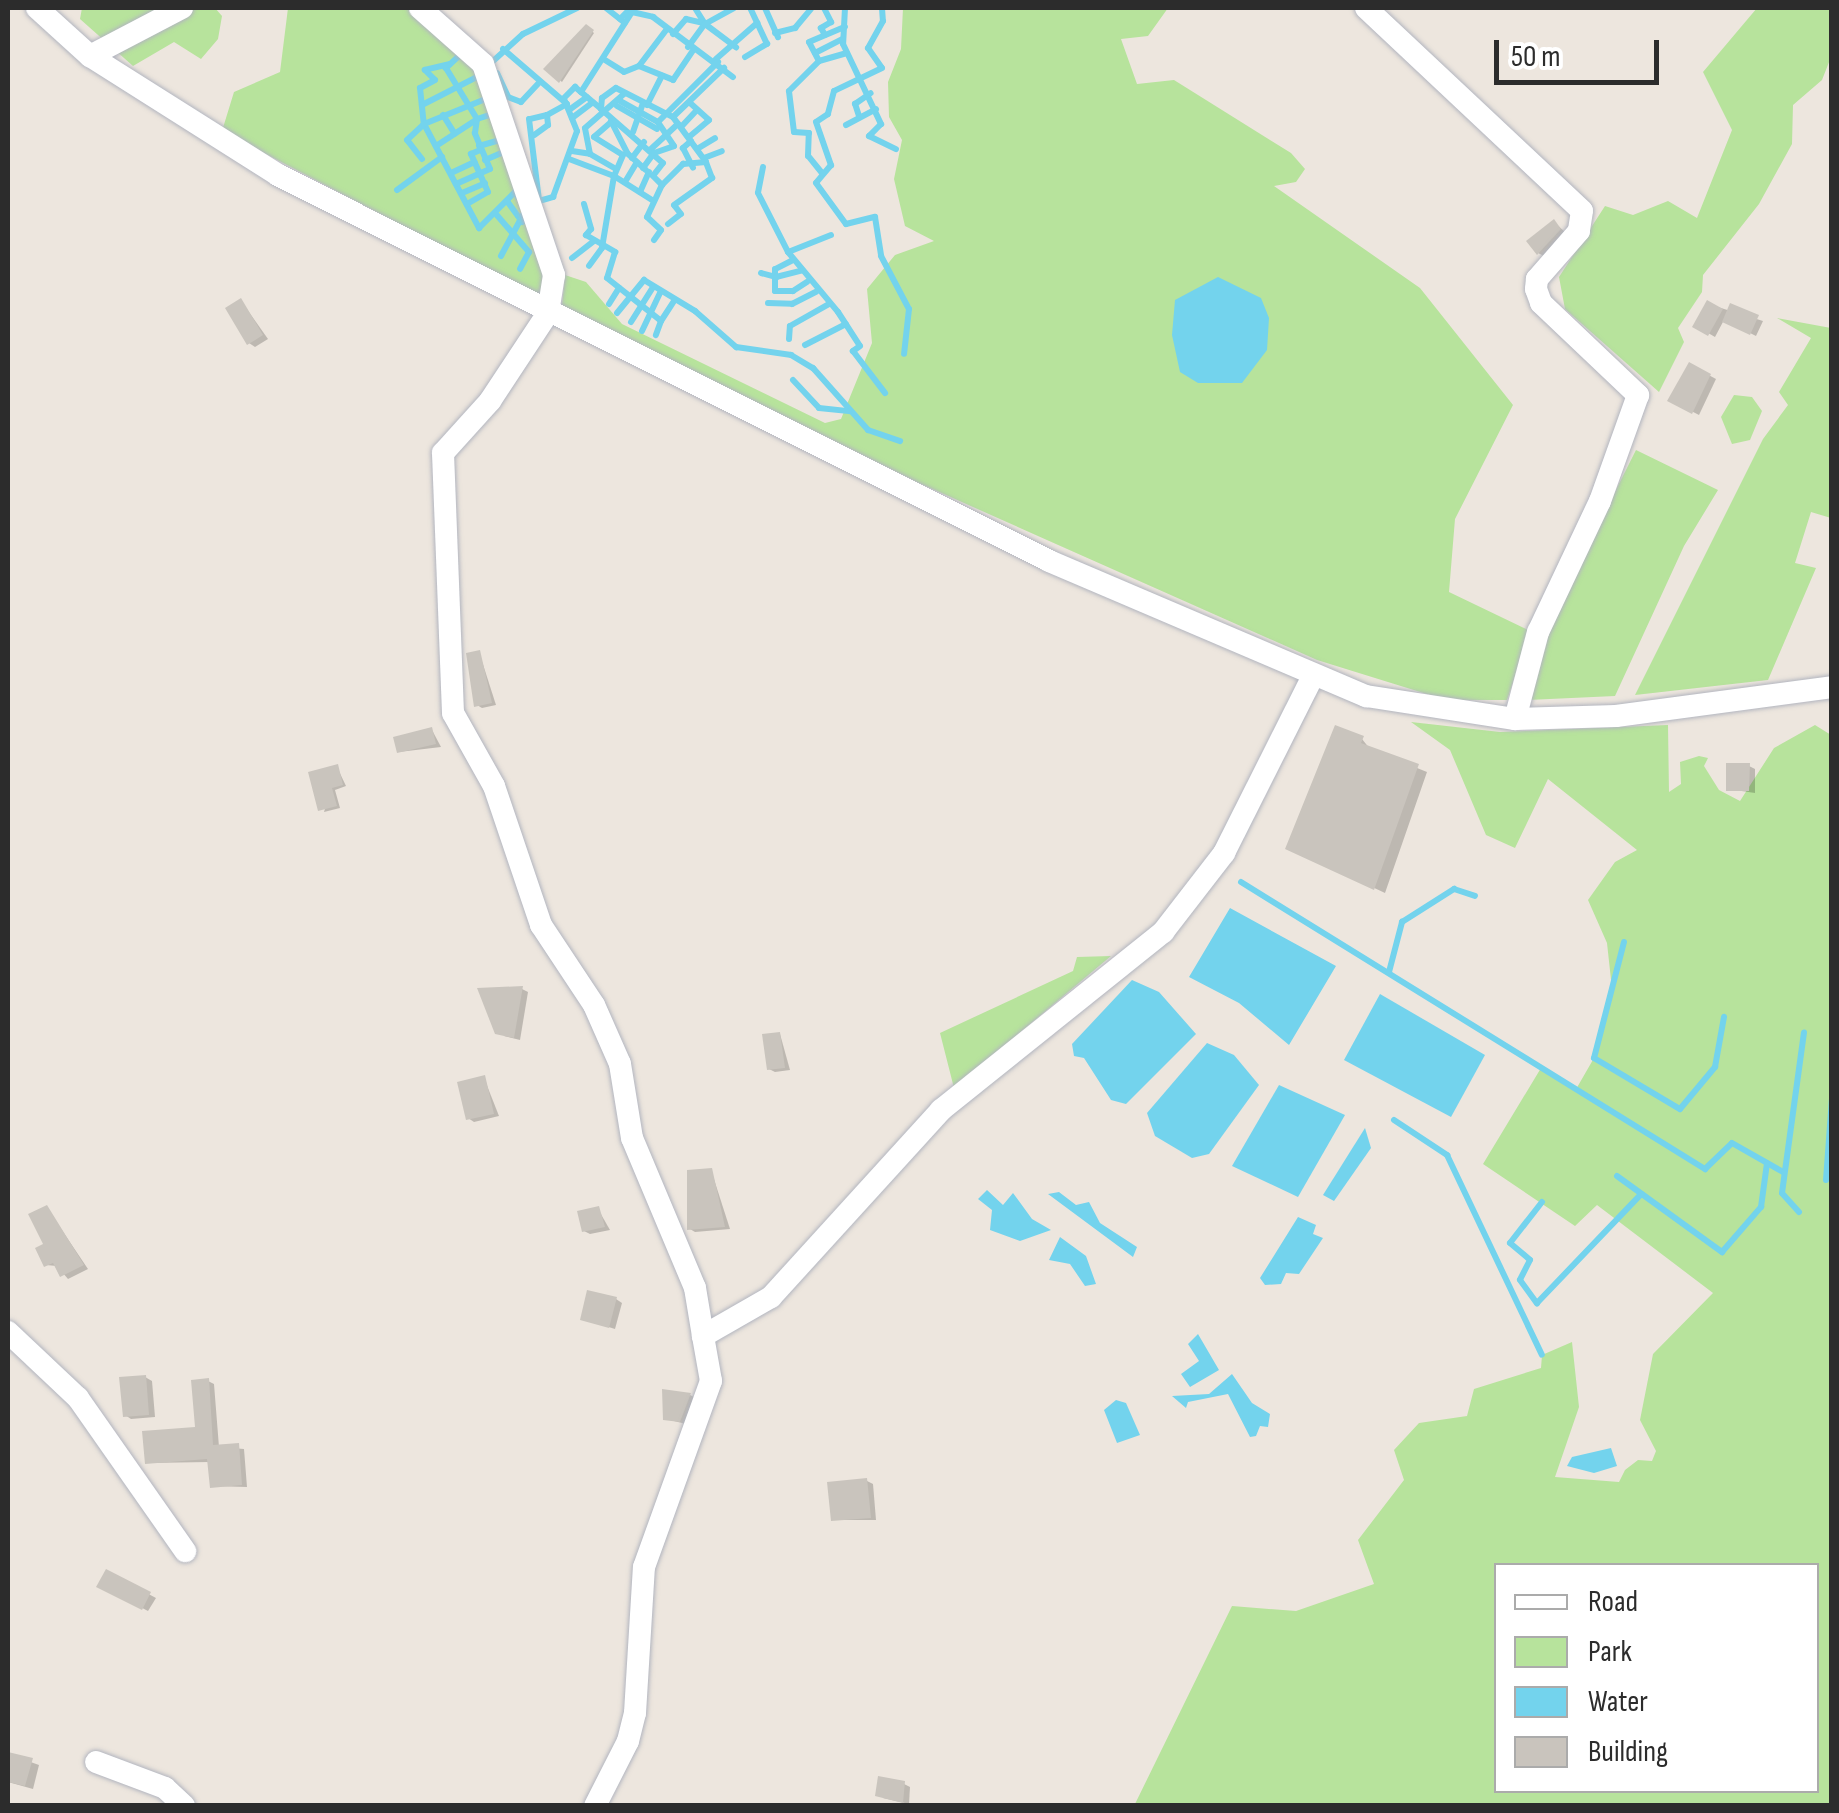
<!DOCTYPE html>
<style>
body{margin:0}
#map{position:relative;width:1839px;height:1813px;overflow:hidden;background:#ede6de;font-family:"Sofia Sans Condensed",sans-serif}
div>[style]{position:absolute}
.green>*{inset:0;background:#b7e39c}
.water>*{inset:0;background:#73d3ed}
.shadow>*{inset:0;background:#0003}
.stream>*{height:6px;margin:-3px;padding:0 3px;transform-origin:3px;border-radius:3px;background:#73d3ed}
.building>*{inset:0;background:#c9c4bd}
.roads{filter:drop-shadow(0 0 2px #b2b5bf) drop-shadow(0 0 2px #b2b5bf)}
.minor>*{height:22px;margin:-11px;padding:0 11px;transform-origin:11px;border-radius:11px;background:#fff}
span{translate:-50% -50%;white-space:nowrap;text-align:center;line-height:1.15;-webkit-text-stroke:8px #fff;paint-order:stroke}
.frame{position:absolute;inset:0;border:10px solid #2c2c2c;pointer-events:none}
.legend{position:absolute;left:1494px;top:1563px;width:325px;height:230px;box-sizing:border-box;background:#fff;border:2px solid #ababab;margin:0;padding:12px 18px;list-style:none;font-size:30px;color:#2c2c2c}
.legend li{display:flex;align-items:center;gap:20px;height:50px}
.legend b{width:50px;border:2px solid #ababab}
.scale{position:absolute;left:1494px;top:40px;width:165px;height:45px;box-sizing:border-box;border:5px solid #2c2c2c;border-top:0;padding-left:12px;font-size:30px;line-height:35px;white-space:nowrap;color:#2c2c2c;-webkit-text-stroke:8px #fff;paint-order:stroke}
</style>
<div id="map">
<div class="green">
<i style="clip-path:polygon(82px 8px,215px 8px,222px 16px,218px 39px,201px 59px,174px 42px,133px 66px,80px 19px)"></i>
<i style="clip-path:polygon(288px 8px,418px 8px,479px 76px,547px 282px,539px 297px,222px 131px,234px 92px,280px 72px)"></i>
<i style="clip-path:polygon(903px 8px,1168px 8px,1148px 36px,1121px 39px,1137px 84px,1174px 80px,1291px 153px,1305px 169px,1296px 182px,1274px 186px,1420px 288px,1513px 405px,1455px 519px,1449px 592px,1530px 631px,1507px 700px,1446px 700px,1317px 660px,919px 483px,562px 305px,565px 275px,586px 282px,622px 324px,825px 423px,841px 419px,872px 343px,867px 289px,895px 255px,934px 241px,905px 226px,894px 179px,902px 140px,889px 117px,888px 82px,901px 49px)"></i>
<i style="clip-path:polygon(1757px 8px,1831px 8px,1831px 57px,1822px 80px,1793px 105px,1792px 144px,1759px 204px,1703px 275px,1702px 292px,1678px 328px,1684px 342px,1659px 392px,1565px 309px,1559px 277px,1605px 206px,1633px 215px,1668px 201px,1697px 218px,1732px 130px,1703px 72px)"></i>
<i style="clip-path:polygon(1777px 318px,1831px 328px,1831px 518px,1811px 512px,1795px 563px,1816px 568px,1768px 680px,1635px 695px,1763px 439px,1788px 405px,1779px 392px,1811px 338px)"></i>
<i style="clip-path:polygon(1734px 395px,1752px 397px,1762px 411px,1750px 440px,1732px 444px,1721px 417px)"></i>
<i style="clip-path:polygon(1636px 450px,1718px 490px,1684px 546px,1615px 696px,1528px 700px,1548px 625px)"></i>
<i style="clip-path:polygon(evenodd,1411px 722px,1500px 732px,1668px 725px,1669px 792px,1681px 784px,1680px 762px,1699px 756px,1708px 758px,1704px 766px,1719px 790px,1740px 801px,1774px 748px,1815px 725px,1831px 735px,1831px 1805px,1134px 1806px,1232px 1606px,1296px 1611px,1374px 1584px,1358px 1540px,1404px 1480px,1394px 1450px,1419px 1423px,1467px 1416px,1474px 1389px,1541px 1368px,1542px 1355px,1572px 1342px,1579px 1407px,1555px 1477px,1619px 1482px,1625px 1470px,1638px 1460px,1652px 1461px,1656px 1451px,1640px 1420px,1653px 1354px,1713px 1293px,1597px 1205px,1575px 1226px,1483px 1164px,1541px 1068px,1575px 1091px,1594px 1058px,1612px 989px,1607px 943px,1588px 900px,1615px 862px,1637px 850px,1548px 779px,1515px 848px,1486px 835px,1450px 750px,1411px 722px,1496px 1566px,1816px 1566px,1816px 1790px,1496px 1790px,1496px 1566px)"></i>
<i style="clip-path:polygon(1111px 956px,954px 1088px,940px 1033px,1073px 971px,1077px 957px)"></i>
</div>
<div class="water">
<i style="clip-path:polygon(1218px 277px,1261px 298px,1269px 318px,1267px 350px,1242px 383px,1198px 383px,1180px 372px,1172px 335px,1175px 300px)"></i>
<i style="clip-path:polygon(1230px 908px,1336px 966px,1289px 1045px,1239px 1003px,1189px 977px)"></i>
<i style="clip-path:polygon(1132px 980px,1159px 992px,1196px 1034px,1126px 1104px,1111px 1100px,1084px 1058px,1074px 1056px,1072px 1044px)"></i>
<i style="clip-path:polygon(1380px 994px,1485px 1055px,1451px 1117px,1344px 1060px)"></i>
<i style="clip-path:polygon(1207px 1043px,1234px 1055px,1259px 1085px,1209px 1154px,1192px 1158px,1155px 1136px,1147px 1113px)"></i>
<i style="clip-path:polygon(1279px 1085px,1345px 1115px,1298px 1197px,1232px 1166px)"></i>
<i style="clip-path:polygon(1365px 1128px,1371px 1148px,1334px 1201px,1323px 1195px)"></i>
<i style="clip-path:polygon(987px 1190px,1003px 1205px,1013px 1193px,1032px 1219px,1051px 1230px,1020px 1241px,990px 1230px,992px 1210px,978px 1199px)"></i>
<i style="clip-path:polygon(1059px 1192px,1076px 1205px,1089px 1202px,1100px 1223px,1137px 1247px,1133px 1257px,1048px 1194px)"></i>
<i style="clip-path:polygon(1298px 1217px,1316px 1225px,1313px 1234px,1323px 1238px,1299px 1274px,1286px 1273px,1281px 1284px,1265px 1285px,1260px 1278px)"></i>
<i style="clip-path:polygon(1060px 1237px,1086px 1256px,1096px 1284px,1085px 1286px,1070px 1264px,1049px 1260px)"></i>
<i style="clip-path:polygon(1198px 1334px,1219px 1370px,1190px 1387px,1181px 1374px,1199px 1361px,1188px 1344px)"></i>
<i style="clip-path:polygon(1232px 1374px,1252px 1403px,1270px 1414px,1268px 1427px,1260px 1426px,1256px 1436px,1250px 1437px,1228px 1394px,1188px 1402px,1186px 1408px,1172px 1396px,1209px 1394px)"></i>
<i style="clip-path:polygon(1116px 1400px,1126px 1403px,1140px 1435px,1117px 1443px,1104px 1410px)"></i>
<i style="clip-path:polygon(1611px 1448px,1617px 1466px,1594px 1473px,1567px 1466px,1572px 1457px)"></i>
</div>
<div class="shadow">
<i style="clip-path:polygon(586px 27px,594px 33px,562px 82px,547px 69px)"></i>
<i style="clip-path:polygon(1554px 222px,1566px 233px,1544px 256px,1538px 253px)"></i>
<i style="clip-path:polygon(241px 301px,268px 339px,255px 347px,249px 343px)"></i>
<i style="clip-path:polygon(1708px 304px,1763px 321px,1756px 336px,1724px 320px,1715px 337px,1696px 326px)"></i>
<i style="clip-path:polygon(1690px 365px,1716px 379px,1699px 415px,1670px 400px)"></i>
<i style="clip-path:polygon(479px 652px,496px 705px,482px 708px,477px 705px)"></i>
<i style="clip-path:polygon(432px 730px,441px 747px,399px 752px)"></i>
<i style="clip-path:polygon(1362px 739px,1370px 749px,1427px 772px,1385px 893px,1289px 848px)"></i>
<i style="clip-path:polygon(1749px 766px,1755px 769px,1755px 793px,1728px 789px)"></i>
<i style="clip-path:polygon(337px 767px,346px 786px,335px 790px,340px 808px,324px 812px)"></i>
<i style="clip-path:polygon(522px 989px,528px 992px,520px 1040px,504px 1036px)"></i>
<i style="clip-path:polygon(780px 1034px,790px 1070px,775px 1072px,769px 1069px)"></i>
<i style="clip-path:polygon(484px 1078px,499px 1116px,474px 1122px,468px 1118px)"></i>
<i style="clip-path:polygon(711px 1170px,730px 1229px,695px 1232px,690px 1229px)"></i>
<i style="clip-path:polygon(47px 1208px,88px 1269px,68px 1279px,57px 1266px,46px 1265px)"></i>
<i style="clip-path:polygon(598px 1209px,610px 1230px,590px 1234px,584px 1231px)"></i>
<i style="clip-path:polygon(616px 1299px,622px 1303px,615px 1329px,583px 1319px)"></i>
<i style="clip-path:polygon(145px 1377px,152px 1381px,155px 1417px,131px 1419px,125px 1415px)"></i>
<i style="clip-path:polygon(208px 1381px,214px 1384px,219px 1447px,244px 1449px,247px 1487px,212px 1486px,210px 1462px,147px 1463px,198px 1429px)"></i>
<i style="clip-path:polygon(690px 1395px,696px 1398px,686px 1424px,666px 1419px)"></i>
<i style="clip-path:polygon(867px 1481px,873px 1484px,876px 1520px,833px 1520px)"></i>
<i style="clip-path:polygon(107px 1572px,156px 1598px,148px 1611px,100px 1586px)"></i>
<i style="clip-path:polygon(8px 1754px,39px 1765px,33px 1789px,8px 1782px)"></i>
<i style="clip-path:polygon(904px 1784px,910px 1787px,909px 1804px,883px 1798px)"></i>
</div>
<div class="stream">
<i style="left:606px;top:8px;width:24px;rotate:38deg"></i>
<i style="left:695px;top:8px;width:19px;rotate:58deg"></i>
<i style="left:705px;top:24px;width:39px;rotate:37deg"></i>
<i style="left:765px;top:8px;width:32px;rotate:66deg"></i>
<i style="left:824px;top:8px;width:16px;rotate:63deg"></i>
<i style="left:831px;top:22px;width:12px;rotate:149deg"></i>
<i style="left:821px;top:28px;width:8px;rotate:60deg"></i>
<i style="left:845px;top:8px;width:36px;rotate:93deg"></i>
<i style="left:843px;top:44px;width:89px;rotate:64.6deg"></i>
<i style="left:881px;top:124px;width:17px;rotate:135deg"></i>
<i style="left:869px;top:136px;width:30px;rotate:26deg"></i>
<i style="left:882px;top:8px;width:13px;rotate:86deg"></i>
<i style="left:883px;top:21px;width:31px;rotate:119deg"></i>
<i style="left:868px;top:48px;width:24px;rotate:55deg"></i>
<i style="left:882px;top:68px;width:53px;rotate:154.4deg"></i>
<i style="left:834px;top:91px;width:24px;rotate:105deg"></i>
<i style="left:828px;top:114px;width:14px;rotate:146deg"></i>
<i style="left:816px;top:122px;width:46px;rotate:70.8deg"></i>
<i style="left:831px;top:165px;width:23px;rotate:130deg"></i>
<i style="left:816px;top:183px;width:51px;rotate:53.8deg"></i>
<i style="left:846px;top:224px;width:30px;rotate:-14deg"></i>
<i style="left:875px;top:217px;width:39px;rotate:81deg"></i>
<i style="left:881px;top:256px;width:60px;rotate:62.2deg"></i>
<i style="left:909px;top:309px;width:45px;rotate:96.3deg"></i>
<i style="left:620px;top:19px;width:16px;rotate:-45deg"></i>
<i style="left:775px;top:33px;width:21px;rotate:-14deg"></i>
<i style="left:795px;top:28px;width:25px;rotate:-50deg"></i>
<i style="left:673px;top:34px;width:20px;rotate:-49deg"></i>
<i style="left:686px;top:19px;width:17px;rotate:13deg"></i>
<i style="left:688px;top:47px;width:29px;rotate:-54deg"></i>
<i style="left:705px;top:24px;width:33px;rotate:-29deg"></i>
<i style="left:503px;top:49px;width:84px;rotate:40.7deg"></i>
<i style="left:567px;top:104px;width:23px;rotate:151deg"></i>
<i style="left:547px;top:115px;width:10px;rotate:84deg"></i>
<i style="left:548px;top:125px;width:17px;rotate:144deg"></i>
<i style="left:815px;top:53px;width:31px;rotate:-27deg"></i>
<i style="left:461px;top:54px;width:21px;rotate:137deg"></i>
<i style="left:446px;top:68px;width:60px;rotate:58.7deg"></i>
<i style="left:477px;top:119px;width:16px;rotate:-18deg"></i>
<i style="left:745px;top:57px;width:26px;rotate:-31deg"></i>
<i style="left:767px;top:44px;width:40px;rotate:-115deg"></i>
<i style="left:716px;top:59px;width:55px;rotate:-41.3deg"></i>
<i style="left:605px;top:60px;width:22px;rotate:32deg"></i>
<i style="left:624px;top:72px;width:16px;rotate:-22deg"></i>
<i style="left:639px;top:66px;width:46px;rotate:-52.9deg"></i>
<i style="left:819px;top:61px;width:29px;rotate:-16deg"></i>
<i style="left:492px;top:62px;width:42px;rotate:-42.1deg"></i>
<i style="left:523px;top:34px;width:60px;rotate:-25.7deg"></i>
<i style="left:450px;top:64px;width:26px;rotate:167deg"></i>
<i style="left:425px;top:70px;width:14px;rotate:45deg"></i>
<i style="left:435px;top:80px;width:17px;rotate:152deg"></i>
<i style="left:420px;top:88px;width:36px;rotate:84deg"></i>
<i style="left:424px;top:124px;width:118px;rotate:62.1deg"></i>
<i style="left:479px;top:228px;width:52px;rotate:-45deg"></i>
<i style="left:516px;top:191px;width:6px;rotate:72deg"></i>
<i style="left:639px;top:66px;width:37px;rotate:22deg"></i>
<i style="left:673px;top:80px;width:37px;rotate:-56deg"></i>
<i style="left:497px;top:73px;width:26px;rotate:65deg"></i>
<i style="left:508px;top:97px;width:14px;rotate:21deg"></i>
<i style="left:521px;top:102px;width:25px;rotate:-47deg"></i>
<i style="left:581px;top:92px;width:26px;rotate:40deg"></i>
<i style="left:601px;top:109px;width:11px;rotate:-85deg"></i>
<i style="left:602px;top:98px;width:17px;rotate:-36deg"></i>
<i style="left:616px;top:88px;width:64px;rotate:27deg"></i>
<i style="left:673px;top:117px;width:71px;rotate:-43.9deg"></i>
<i style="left:620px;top:101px;width:43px;rotate:28.9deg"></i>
<i style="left:422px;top:105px;width:64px;rotate:-27deg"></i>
<i style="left:647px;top:105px;width:33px;rotate:-63deg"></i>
<i style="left:617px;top:106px;width:46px;rotate:29.9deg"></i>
<i style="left:601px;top:109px;width:82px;rotate:41.1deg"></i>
<i style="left:663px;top:163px;width:16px;rotate:128deg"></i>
<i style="left:653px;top:176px;width:13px;rotate:45deg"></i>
<i style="left:569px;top:110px;width:22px;rotate:-36deg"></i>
<i style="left:443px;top:115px;width:22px;rotate:58deg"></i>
<i style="left:547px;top:115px;width:18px;rotate:167deg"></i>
<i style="left:529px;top:119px;width:83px;rotate:83deg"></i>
<i style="left:539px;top:201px;width:15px;rotate:-16deg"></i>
<i style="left:553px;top:197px;width:70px;rotate:-70deg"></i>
<i style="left:577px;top:131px;width:35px;rotate:-112deg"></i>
<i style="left:564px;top:98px;width:16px;rotate:-45deg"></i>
<i style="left:575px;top:87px;width:8px;rotate:40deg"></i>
<i style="left:581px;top:92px;width:95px;rotate:-57.5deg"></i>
<i style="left:632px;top:12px;width:22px;rotate:13deg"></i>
<i style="left:653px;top:17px;width:100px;rotate:36.9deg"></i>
<i style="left:859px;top:116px;width:13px;rotate:-108deg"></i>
<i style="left:855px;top:104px;width:19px;rotate:-35deg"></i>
<i style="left:572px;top:118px;width:26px;rotate:-37deg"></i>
<i style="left:611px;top:121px;width:36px;rotate:63deg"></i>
<i style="left:627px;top:153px;width:25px;rotate:42deg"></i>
<i style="left:610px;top:123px;width:21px;rotate:139deg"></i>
<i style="left:594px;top:137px;width:34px;rotate:32deg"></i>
<i style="left:623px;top:155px;width:23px;rotate:113deg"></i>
<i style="left:614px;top:176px;width:45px;rotate:32.3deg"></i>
<i style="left:846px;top:125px;width:34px;rotate:-28deg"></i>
<i style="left:681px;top:127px;width:23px;rotate:-47deg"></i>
<i style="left:633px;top:132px;width:31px;rotate:-71deg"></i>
<i style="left:689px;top:137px;width:26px;rotate:-40deg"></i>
<i style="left:709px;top:120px;width:25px;rotate:-138deg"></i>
<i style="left:691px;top:141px;width:11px;rotate:139deg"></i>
<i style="left:683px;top:148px;width:22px;rotate:63deg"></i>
<i style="left:436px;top:146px;width:48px;rotate:-33deg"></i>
<i style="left:479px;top:146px;width:25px;rotate:-16deg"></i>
<i style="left:651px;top:149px;width:37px;rotate:-43deg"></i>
<i style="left:697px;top:149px;width:21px;rotate:-31deg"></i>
<i style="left:572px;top:151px;width:18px;rotate:9deg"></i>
<i style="left:590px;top:154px;width:26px;rotate:-101deg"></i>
<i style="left:585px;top:128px;width:52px;rotate:-41.1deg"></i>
<i style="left:590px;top:154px;width:30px;rotate:30deg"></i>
<i style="left:632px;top:158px;width:20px;rotate:-53deg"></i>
<i style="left:704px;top:158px;width:19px;rotate:-21deg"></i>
<i style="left:422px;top:159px;width:24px;rotate:-128deg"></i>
<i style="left:407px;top:140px;width:23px;rotate:-43deg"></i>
<i style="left:424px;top:124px;width:69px;rotate:-22.1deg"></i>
<i style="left:569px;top:159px;width:48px;rotate:20.7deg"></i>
<i style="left:614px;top:176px;width:73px;rotate:99.5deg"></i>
<i style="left:602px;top:248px;width:22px;rotate:126deg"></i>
<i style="left:485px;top:160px;width:21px;rotate:-23deg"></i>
<i style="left:763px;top:167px;width:26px;rotate:101deg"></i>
<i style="left:758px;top:193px;width:66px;rotate:63deg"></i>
<i style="left:643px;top:168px;width:19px;rotate:-54deg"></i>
<i style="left:654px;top:153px;width:21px;rotate:-19deg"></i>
<i style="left:674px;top:146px;width:29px;rotate:-124deg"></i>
<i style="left:658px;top:122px;width:85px;rotate:-45deg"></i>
<i style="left:451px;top:173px;width:26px;rotate:-25deg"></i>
<i style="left:822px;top:173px;width:22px;rotate:-129deg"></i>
<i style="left:808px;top:156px;width:23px;rotate:-88deg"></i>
<i style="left:809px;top:133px;width:15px;rotate:-176deg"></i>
<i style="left:794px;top:132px;width:41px;rotate:-97deg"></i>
<i style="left:789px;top:91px;width:42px;rotate:-45deg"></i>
<i style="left:819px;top:61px;width:21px;rotate:-118deg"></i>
<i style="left:809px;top:42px;width:39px;rotate:-23deg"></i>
<i style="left:625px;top:182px;width:23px;rotate:-59deg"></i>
<i style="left:456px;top:184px;width:37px;rotate:-24deg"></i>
<i style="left:490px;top:169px;width:39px;rotate:-113deg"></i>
<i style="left:475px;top:133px;width:14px;rotate:-82deg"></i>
<i style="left:397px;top:190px;width:56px;rotate:-36.3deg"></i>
<i style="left:640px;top:192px;width:22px;rotate:-66deg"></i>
<i style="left:462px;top:193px;width:25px;rotate:-23deg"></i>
<i style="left:507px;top:201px;width:26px;rotate:54deg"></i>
<i style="left:467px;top:204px;width:24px;rotate:-30deg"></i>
<i style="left:488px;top:192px;width:42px;rotate:-114.1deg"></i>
<i style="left:471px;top:154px;width:10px;rotate:-24deg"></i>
<i style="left:584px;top:204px;width:26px;rotate:74deg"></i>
<i style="left:591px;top:229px;width:8px;rotate:130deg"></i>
<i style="left:586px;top:235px;width:34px;rotate:30deg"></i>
<i style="left:615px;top:252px;width:27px;rotate:107deg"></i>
<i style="left:607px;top:278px;width:69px;rotate:38.5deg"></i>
<i style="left:661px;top:321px;width:15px;rotate:110deg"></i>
<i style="left:495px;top:213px;width:52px;rotate:48.9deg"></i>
<i style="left:529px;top:252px;width:19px;rotate:118deg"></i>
<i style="left:668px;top:224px;width:16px;rotate:-38deg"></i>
<i style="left:681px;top:214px;width:11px;rotate:-128deg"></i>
<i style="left:674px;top:205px;width:47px;rotate:-35.4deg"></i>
<i style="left:712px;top:178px;width:17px;rotate:-111deg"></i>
<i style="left:831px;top:235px;width:46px;rotate:158.4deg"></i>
<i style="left:788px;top:252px;width:78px;rotate:50.2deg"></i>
<i style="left:838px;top:312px;width:40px;rotate:57.1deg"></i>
<i style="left:860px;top:346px;width:9px;rotate:144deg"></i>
<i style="left:853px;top:351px;width:53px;rotate:52.7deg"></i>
<i style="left:654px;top:240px;width:12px;rotate:-55deg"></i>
<i style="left:661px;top:230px;width:19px;rotate:-137deg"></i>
<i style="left:647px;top:217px;width:35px;rotate:-65deg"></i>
<i style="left:662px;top:185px;width:30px;rotate:-45deg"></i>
<i style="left:683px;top:164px;width:23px;rotate:-5deg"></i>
<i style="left:706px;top:162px;width:56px;rotate:-126.3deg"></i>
<i style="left:501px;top:256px;width:49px;rotate:-61.9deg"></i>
<i style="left:572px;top:258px;width:28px;rotate:-38deg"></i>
<i style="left:793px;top:260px;width:20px;rotate:153deg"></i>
<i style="left:775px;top:269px;width:22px;rotate:90deg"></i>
<i style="left:775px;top:291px;width:18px"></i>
<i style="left:793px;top:291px;width:17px;rotate:-33deg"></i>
<i style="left:761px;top:273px;width:16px;rotate:15deg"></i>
<i style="left:776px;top:277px;width:25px;rotate:-14deg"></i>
<i style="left:768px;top:303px;width:24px;rotate:2deg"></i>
<i style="left:792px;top:304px;width:27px;rotate:-27deg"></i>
<i style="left:609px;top:304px;width:19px;rotate:-58deg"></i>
<i style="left:617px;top:313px;width:43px;rotate:-50.7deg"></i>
<i style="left:644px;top:280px;width:60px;rotate:31.3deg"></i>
<i style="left:695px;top:311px;width:55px;rotate:41.3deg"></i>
<i style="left:736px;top:347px;width:56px;rotate:8.3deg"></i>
<i style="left:791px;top:355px;width:26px;rotate:31deg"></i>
<i style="left:813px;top:368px;width:83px;rotate:48.4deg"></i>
<i style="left:868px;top:430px;width:34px;rotate:19deg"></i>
<i style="left:661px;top:321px;width:24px;rotate:-57deg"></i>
<i style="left:631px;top:322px;width:41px;rotate:-57.8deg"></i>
<i style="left:642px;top:331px;width:42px;rotate:-64.7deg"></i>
<i style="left:789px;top:339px;width:13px;rotate:-86deg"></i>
<i style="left:790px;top:326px;width:45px;rotate:-29.4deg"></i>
<i style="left:805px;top:345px;width:46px;rotate:-27.1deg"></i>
<i style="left:793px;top:380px;width:38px;rotate:47deg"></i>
<i style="left:819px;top:408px;width:30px;rotate:6deg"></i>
<i style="left:1241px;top:882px;width:546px;rotate:31.74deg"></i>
<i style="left:1705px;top:1169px;width:37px;rotate:-44deg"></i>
<i style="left:1732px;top:1143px;width:59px;rotate:29.6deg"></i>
<i style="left:1624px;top:942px;width:120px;rotate:104.5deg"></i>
<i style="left:1594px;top:1058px;width:100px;rotate:30.7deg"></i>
<i style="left:1680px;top:1109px;width:55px;rotate:-50.2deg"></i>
<i style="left:1715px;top:1067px;width:51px;rotate:-79.8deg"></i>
<i style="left:1389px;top:972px;width:52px;rotate:-75.4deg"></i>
<i style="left:1402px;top:922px;width:62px;rotate:-32.4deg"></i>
<i style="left:1454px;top:889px;width:22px;rotate:18deg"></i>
<i style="left:1394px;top:1120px;width:64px;rotate:33.4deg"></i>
<i style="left:1447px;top:1155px;width:221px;rotate:64.6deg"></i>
<i style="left:1617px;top:1176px;width:130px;rotate:35.9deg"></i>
<i style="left:1722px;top:1252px;width:60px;rotate:-49.1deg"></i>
<i style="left:1761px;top:1207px;width:44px;rotate:-82.2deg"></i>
<i style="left:1826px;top:1180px;width:81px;rotate:-85.8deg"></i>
<i style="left:1542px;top:1202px;width:52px;rotate:128deg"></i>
<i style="left:1510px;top:1243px;width:26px;rotate:40deg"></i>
<i style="left:1530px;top:1260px;width:22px;rotate:117deg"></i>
<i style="left:1520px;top:1280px;width:29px;rotate:54deg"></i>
<i style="left:1537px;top:1303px;width:151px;rotate:-46.3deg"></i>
<i style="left:1799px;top:1212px;width:25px;rotate:-132deg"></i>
<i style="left:1782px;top:1193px;width:162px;rotate:-82.2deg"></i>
</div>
<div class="building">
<i style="clip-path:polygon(586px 24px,594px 30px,559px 83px,543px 69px)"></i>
<i style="clip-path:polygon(1554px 219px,1561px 229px,1537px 255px,1526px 241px)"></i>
<i style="clip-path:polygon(241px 298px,263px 335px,247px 345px,225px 308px)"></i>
<i style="clip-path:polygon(1707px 300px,1723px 309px,1708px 336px,1692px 327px)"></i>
<i style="clip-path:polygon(1730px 303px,1759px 315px,1750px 335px,1722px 322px)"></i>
<i style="clip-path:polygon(1689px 362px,1711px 374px,1692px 414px,1667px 401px)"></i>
<i style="clip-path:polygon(480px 650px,492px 703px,474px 707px,466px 653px)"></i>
<i style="clip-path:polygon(1335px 725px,1364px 736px,1361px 743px,1419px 764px,1374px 890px,1285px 849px)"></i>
<i style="clip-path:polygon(432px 727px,436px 744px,397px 753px,393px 737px)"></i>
<i style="clip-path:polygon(1726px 763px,1750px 763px,1749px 791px,1726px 791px)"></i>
<i style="clip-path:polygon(338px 764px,343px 785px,332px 788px,337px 806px,318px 811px,308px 772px)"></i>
<i style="clip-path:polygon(523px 986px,514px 1038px,495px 1034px,477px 988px)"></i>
<i style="clip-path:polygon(780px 1032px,785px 1068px,767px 1070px,762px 1034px)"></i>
<i style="clip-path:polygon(485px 1075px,494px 1114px,466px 1120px,457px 1082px)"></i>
<i style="clip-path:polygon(712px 1168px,725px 1227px,687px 1230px,687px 1170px)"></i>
<i style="clip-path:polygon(47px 1205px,84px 1265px,60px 1277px,53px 1263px,44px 1267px,35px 1248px,43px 1244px,28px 1214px)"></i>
<i style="clip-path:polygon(599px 1206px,605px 1227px,582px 1232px,577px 1211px)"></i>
<i style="clip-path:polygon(587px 1290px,617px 1297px,609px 1328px,580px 1320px)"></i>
<i style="clip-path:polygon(146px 1375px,149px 1415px,123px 1417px,119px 1377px)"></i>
<i style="clip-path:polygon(209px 1378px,213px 1445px,239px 1443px,242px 1485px,210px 1488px,207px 1459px,145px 1464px,142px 1431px,195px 1427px,191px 1380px)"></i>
<i style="clip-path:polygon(662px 1389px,691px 1393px,680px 1422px,663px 1420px)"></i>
<i style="clip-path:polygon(867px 1478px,871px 1518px,831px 1521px,827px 1482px)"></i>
<i style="clip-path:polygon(106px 1569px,151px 1592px,142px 1610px,96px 1587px)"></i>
<i style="clip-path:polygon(8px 1752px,33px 1758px,25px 1786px,8px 1782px)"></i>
<i style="clip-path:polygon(878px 1776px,905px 1781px,903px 1803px,875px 1796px)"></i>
</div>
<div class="roads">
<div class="minor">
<i style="left:37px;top:8px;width:72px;rotate:42.2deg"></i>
<i style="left:90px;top:56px;width:222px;rotate:32.3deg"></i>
<i style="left:278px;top:175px;width:862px;rotate:26.59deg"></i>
<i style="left:1049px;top:561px;width:345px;rotate:23.1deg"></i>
<i style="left:1366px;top:696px;width:151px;rotate:8.8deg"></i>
<i style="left:1515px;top:719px;width:101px;rotate:-1.7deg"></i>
<i style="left:1616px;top:716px;width:218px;rotate:-7.6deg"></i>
<i style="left:420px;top:8px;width:84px;rotate:41.6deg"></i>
<i style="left:483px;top:64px;width:223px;rotate:71.4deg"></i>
<i style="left:554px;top:275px;width:38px;rotate:99deg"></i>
<i style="left:548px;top:313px;width:105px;rotate:123.4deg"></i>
<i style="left:490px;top:401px;width:70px;rotate:132.1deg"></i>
<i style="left:443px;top:453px;width:260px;rotate:87.8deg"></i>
<i style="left:453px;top:713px;width:84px;rotate:60.7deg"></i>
<i style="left:494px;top:786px;width:147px;rotate:71.3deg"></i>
<i style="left:541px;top:925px;width:96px;rotate:56.5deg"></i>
<i style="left:594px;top:1005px;width:64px;rotate:66.2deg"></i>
<i style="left:620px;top:1064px;width:75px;rotate:80.8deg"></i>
<i style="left:632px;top:1138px;width:163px;rotate:67.2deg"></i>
<i style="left:695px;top:1288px;width:49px;rotate:80.5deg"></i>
<i style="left:1366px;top:8px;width:296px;rotate:43.2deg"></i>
<i style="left:1582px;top:211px;width:20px;rotate:99deg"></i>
<i style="left:1579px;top:231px;width:64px;rotate:131.2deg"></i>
<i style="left:1537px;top:279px;width:10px;rotate:96deg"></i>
<i style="left:1536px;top:289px;width:15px;rotate:70deg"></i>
<i style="left:1541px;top:303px;width:134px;rotate:43.5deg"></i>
<i style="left:1638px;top:395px;width:113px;rotate:109.7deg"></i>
<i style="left:1600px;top:501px;width:145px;rotate:115.3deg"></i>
<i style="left:1538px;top:632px;width:90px;rotate:104.8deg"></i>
<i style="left:90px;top:56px;width:104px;rotate:-27.6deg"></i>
<i style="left:8px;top:1332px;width:96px;rotate:43.3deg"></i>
<i style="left:78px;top:1398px;width:187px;rotate:55deg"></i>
<i style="left:96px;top:1762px;width:74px;rotate:20.6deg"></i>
<i style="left:165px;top:1788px;width:26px;rotate:43deg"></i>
<i style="left:595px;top:1806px;width:73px;rotate:-63.1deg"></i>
<i style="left:628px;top:1741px;width:29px;rotate:-76deg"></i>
<i style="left:635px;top:1713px;width:146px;rotate:-86.5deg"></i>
<i style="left:644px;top:1567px;width:198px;rotate:-70.2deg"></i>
<i style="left:711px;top:1381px;width:46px;rotate:-100.1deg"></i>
<i style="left:703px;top:1336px;width:78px;rotate:-29.8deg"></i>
<i style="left:771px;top:1297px;width:253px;rotate:-47.7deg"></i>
<i style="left:941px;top:1110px;width:285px;rotate:-38.7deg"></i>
<i style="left:1163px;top:932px;width:100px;rotate:-52.3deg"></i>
<i style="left:1224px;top:853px;width:198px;rotate:-63.3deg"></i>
</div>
</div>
<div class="frame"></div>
<ul class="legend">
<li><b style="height:12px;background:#fff"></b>Road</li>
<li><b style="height:28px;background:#b7e39c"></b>Park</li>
<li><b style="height:28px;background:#73d3ed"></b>Water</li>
<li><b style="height:28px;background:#c9c4bd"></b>Building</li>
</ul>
<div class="scale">50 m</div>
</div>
